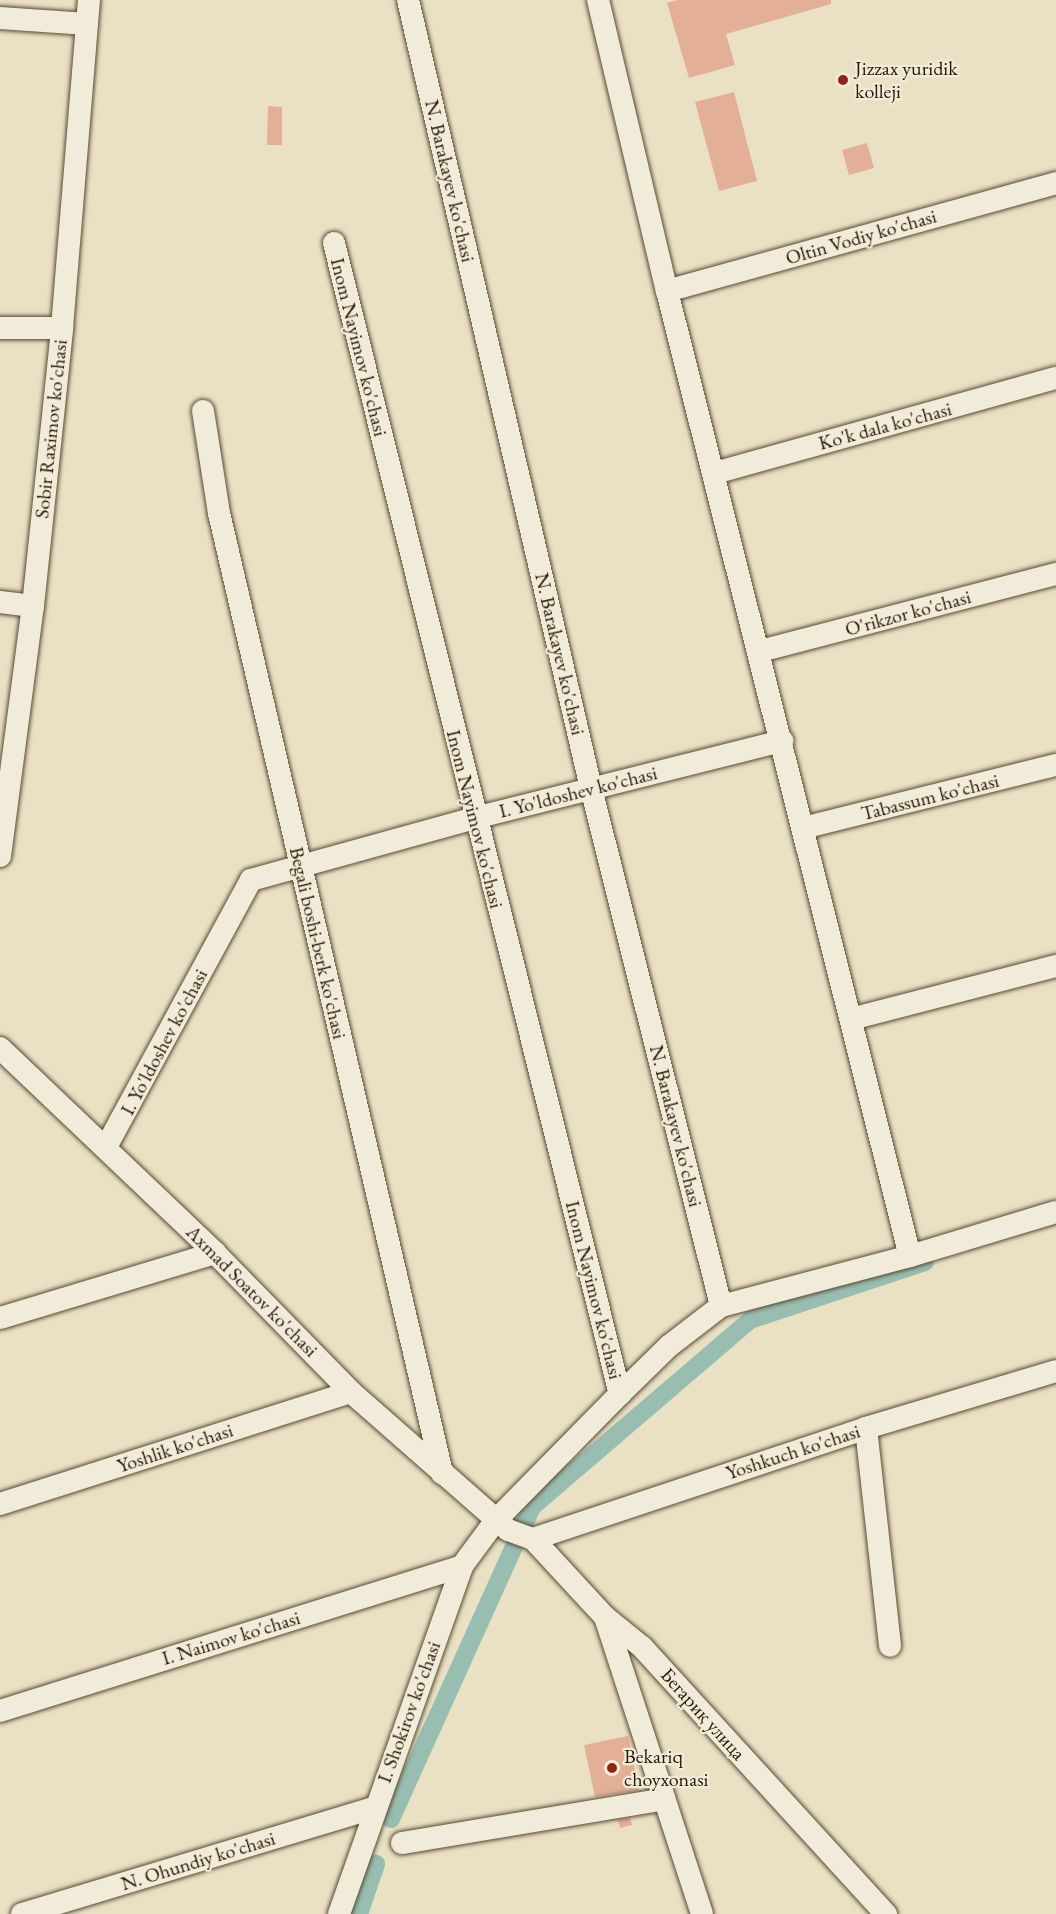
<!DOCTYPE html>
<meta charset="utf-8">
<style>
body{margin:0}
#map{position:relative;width:1056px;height:1914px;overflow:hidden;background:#eae1c5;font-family:"EB Garamond",serif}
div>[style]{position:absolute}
.canal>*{height:18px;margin:-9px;padding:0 9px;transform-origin:9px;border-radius:9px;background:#98beb1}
.building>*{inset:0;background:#e3af96}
.roads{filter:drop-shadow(0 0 2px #584a33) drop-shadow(0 0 2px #584a33)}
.minor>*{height:22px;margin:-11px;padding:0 11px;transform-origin:11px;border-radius:11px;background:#f1ecd9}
.dots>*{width:16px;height:16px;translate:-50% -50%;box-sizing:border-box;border:3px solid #f1ecd9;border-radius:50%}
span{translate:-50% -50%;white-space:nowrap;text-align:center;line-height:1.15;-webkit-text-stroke:4.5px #f1ecd9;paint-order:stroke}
.poi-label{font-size:20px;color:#271702}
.left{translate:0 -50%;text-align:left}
.street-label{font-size:20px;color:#271702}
</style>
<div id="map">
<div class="canal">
<i style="left:391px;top:1819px;width:342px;rotate:-65.7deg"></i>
<i style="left:532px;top:1507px;width:287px;rotate:-40.6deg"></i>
<i style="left:750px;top:1320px;width:184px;rotate:-18.3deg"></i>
<i style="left:359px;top:1914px;width:53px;rotate:-71.2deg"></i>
</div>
<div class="building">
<i style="clip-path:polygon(677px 0,831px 0,831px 4px,726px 34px,735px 65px,689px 78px,667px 3px)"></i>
<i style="clip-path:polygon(734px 92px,757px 181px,719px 191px,695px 102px)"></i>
<i style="clip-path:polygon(268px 106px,282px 107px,282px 145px,267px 145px)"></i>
<i style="clip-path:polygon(867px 143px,874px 168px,849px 175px,842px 150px)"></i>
<i style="clip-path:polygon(628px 1736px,639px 1790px,595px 1797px,584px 1745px)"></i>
<i style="clip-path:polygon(630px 1818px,632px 1825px,620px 1828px,618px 1820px)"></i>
</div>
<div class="roads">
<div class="minor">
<i style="left:408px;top:0;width:809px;rotate:76.93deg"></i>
<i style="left:591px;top:788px;width:534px;rotate:75.91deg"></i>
<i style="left:598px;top:0;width:299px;rotate:76.7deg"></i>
<i style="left:667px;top:291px;width:995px;rotate:75.87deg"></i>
<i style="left:0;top:18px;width:87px;rotate:3.9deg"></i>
<i style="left:334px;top:243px;width:1186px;rotate:76.05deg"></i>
<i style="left:667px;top:291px;width:404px;rotate:-15.5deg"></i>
<i style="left:0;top:328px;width:62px"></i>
<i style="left:203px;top:411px;width:103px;rotate:81.1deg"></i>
<i style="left:219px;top:513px;width:986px;rotate:76.92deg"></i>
<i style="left:715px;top:473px;width:354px;rotate:-15.6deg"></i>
<i style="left:0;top:602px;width:33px;rotate:7deg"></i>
<i style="left:760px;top:651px;width:306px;rotate:-14.6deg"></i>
<i style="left:803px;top:828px;width:261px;rotate:-14deg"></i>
<i style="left:0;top:856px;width:252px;rotate:-82.5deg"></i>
<i style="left:33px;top:606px;width:280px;rotate:-84deg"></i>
<i style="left:62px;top:328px;width:329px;rotate:-85.3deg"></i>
<i style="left:851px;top:1019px;width:212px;rotate:-14.5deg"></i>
<i style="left:0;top:1048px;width:297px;rotate:43.6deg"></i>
<i style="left:215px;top:1253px;width:194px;rotate:45.6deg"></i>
<i style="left:351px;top:1392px;width:209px;rotate:41.3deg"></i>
<i style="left:508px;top:1530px;width:27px;rotate:20deg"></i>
<i style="left:533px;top:1539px;width:106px;rotate:47.3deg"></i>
<i style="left:605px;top:1617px;width:48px;rotate:39deg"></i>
<i style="left:642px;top:1647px;width:362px;rotate:47.6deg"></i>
<i style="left:106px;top:1147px;width:304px;rotate:-61.5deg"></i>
<i style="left:251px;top:880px;width:232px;rotate:-15.5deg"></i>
<i style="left:475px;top:818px;width:317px;rotate:-14.1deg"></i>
<i style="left:0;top:1318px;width:225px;rotate:-16.8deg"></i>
<i style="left:866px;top:1428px;width:219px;rotate:83.7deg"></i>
<i style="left:0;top:1504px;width:368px;rotate:-17.7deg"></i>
<i style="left:533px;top:1539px;width:351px;rotate:-18.4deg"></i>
<i style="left:866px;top:1428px;width:198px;rotate:-16.7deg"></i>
<i style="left:605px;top:1617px;width:312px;rotate:71.9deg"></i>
<i style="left:0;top:1711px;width:484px;rotate:-17.4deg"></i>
<i style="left:402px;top:1843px;width:266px;rotate:-9.5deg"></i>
<i style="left:22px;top:1914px;width:368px;rotate:-16.8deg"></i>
<i style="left:339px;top:1914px;width:369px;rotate:-70.5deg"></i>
<i style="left:462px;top:1566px;width:57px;rotate:-53.5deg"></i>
<i style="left:496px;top:1520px;width:177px;rotate:-45.5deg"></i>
<i style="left:620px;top:1394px;width:69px;rotate:-44.4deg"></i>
<i style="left:669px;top:1346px;width:66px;rotate:-37.6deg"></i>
<i style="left:721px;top:1306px;width:196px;rotate:-14.8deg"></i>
<i style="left:910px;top:1256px;width:152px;rotate:-16.8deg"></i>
</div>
</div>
<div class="dots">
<i style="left:843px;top:80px;background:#8f2418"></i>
<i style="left:612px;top:1768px;background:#8f2418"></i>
</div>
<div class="poi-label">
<span class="left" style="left:855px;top:80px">Jizzax yuridik<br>kolleji</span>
<span class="left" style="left:624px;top:1768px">Bekariq<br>choyxonasi</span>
</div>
<div class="street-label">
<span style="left:450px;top:181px;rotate:77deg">N. Barakayev ko'chasi</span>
<span style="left:861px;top:237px;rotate:-16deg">Oltin Vodiy ko'chasi</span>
<span style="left:359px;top:347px;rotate:76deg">Inom Nayimov ko'chasi</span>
<span style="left:885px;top:426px;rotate:-15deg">Ko'k dala ko'chasi</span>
<span style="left:51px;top:429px;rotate:-84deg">Sobir Raximov ko'chasi</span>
<span style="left:908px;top:613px;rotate:-15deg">O'rikzor ko'chasi</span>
<span style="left:560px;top:654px;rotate:77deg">N. Barakayev ko'chasi</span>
<span style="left:578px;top:792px;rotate:-14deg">I. Yo'ldoshev ko'chasi</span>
<span style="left:930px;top:797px;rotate:-14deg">Tabassum ko'chasi</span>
<span style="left:475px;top:819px;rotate:76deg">Inom Nayimov ko'chasi</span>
<span style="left:318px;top:943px;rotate:77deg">Begali boshi-berk ko'chasi</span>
<span style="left:164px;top:1042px;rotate:-62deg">I. Yo'ldoshev ko'chasi</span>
<span style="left:676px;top:1126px;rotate:76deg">N. Barakayev ko'chasi</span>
<span style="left:594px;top:1290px;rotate:76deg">Inom Nayimov ko'chasi</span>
<span style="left:252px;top:1291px;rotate:45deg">Axmad Soatov ko'chasi</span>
<span style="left:175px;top:1448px;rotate:-18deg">Yoshlik ko'chasi</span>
<span style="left:793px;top:1452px;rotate:-18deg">Yoshkuch ko'chasi</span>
<span style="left:231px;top:1638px;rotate:-17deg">I. Naimov ko'chasi</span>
<span style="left:409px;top:1712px;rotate:-70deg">I. Shokirov ko'chasi</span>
<span style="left:703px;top:1714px;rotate:48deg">Бегариқ улица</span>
<span style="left:198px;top:1861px;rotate:-17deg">N. Ohundiy ko'chasi</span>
</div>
</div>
